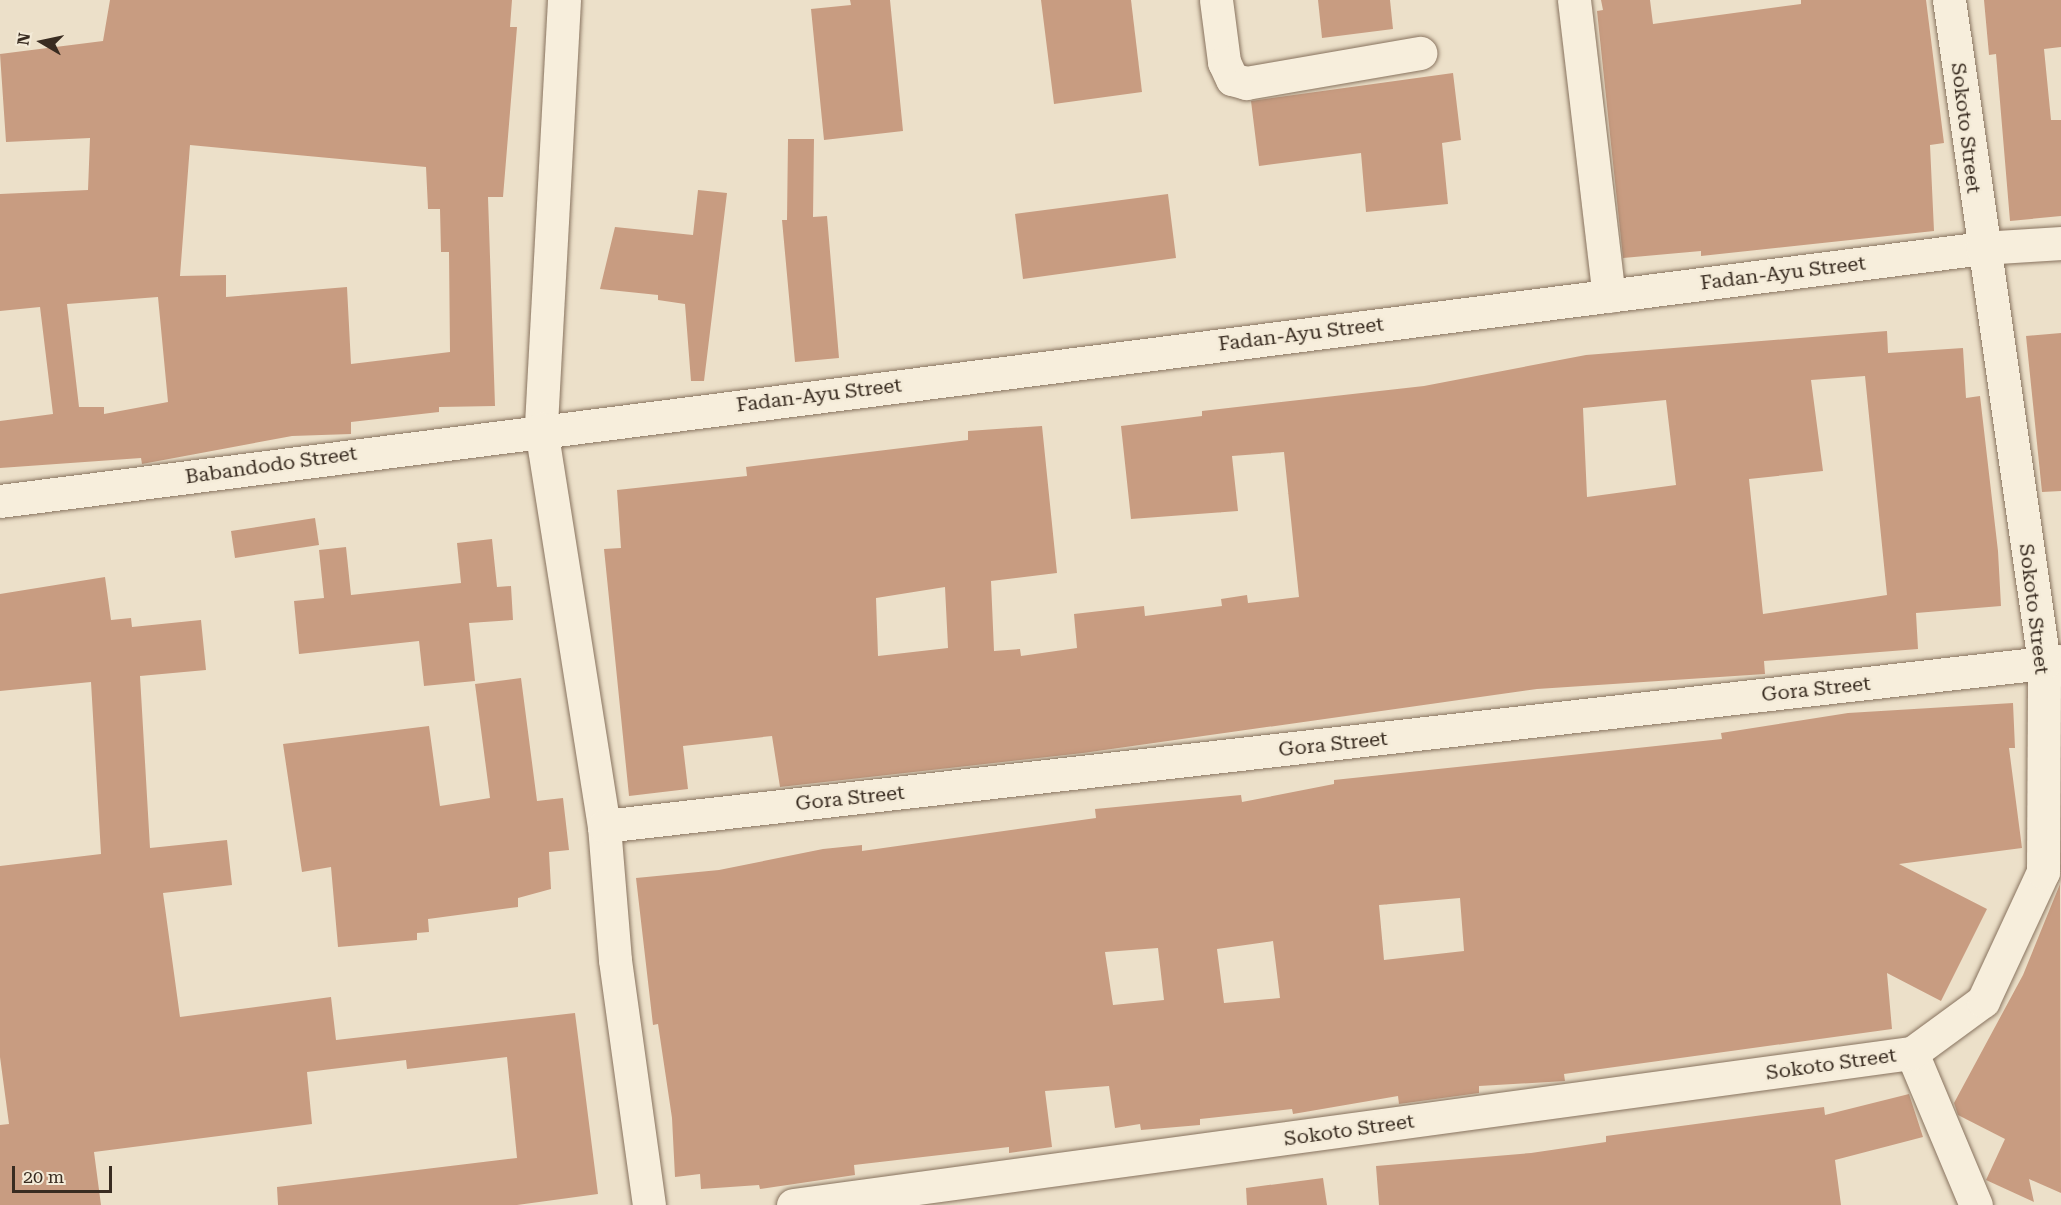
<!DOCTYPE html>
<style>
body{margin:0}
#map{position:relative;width:2061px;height:1205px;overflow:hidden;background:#ece0c9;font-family:"Roboto Serif",serif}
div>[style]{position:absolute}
.building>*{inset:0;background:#c89c81}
.roads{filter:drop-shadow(0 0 2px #88735f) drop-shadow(0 0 2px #88735f)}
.minor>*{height:33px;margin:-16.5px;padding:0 16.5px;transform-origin:16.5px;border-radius:16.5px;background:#f7eedc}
span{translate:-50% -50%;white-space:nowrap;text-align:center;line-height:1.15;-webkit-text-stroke:4.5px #f4ebd8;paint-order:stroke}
.street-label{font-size:20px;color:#392c21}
.north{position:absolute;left:12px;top:12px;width:60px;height:60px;-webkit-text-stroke:4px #f4ebd8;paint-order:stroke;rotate:279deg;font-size:16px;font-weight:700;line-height:24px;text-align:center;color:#392c21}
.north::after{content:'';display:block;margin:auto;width:21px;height:27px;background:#392c21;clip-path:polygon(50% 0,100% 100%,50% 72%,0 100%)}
.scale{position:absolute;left:12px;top:1166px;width:100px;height:27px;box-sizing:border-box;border:3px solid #392c21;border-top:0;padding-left:8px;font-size:18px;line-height:21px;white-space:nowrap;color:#392c21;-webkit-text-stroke:4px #f4ebd8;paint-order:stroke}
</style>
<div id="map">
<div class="building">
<i style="clip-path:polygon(evenodd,110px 0,512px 0,510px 27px,517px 27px,503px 197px,488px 197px,495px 406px,439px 407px,439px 412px,351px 422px,351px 434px,292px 436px,142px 464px,141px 458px,0 468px,0 421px,53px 414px,40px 307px,0 311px,0 194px,88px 190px,90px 138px,6px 142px,0 54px,103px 41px,110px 0,190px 145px,426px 167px,428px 209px,440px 209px,441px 252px,449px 252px,450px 352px,351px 364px,347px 287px,226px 297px,226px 275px,180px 276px,190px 145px,110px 0,158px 297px,168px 402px,104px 414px,104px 407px,79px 407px,67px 304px,158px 297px)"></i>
<i style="clip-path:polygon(850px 0,890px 0,903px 131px,824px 140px,811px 9px,851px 5px)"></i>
<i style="clip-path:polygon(1041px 0,1131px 0,1142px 92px,1054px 104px)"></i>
<i style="clip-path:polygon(1318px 0,1390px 0,1393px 29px,1322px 38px)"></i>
<i style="clip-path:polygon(1601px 0,1650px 0,1653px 24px,1801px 4px,1801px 0,1926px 0,1944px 143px,1930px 145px,1934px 231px,1701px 256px,1701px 251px,1623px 258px,1597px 11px,1603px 10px)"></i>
<i style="clip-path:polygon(1984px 0,2061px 0,2061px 47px,2044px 49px,2051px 120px,2061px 120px,2061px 216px,2010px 221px,1996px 54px,1989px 55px)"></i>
<i style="clip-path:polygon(1453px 73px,1461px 140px,1442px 143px,1448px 204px,1366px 212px,1361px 153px,1259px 166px,1251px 101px)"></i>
<i style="clip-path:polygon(788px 139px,814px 139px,813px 217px,827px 216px,839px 358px,795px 362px,782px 220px,787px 220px)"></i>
<i style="clip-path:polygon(698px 190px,727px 193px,704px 381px,691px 381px,685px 304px,658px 300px,658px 295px,600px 289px,615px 227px,693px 235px)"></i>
<i style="clip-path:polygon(1168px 194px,1176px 258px,1023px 279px,1015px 214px)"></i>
<i style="clip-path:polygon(evenodd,1887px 331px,1888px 353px,1963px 348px,1966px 398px,1980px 396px,1998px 551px,2001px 606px,1916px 613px,1918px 649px,1764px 661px,1765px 674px,1537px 689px,1083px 753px,780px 787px,772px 736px,683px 746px,688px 789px,629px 796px,604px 549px,621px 548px,617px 490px,747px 476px,746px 467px,968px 440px,968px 431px,1042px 426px,1057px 573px,991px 581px,994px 651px,1020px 649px,1021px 656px,1077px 648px,1074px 614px,1144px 606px,1145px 616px,1222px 606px,1221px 599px,1247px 595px,1248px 603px,1299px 597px,1284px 452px,1232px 456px,1238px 511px,1131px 519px,1121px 426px,1202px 416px,1202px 411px,1424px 386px,1586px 355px,1887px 331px,1865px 376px,1887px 595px,1763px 614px,1749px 479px,1823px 471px,1811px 380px,1865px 376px,1887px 331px,1666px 400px,1676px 485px,1587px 497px,1583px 408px,1666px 400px,1887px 331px,945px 587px,948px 648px,878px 656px,876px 598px,945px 587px)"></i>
<i style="clip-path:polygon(2061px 333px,2061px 491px,2042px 492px,2026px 336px)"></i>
<i style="clip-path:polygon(315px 518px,319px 545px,235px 558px,231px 531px)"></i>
<i style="clip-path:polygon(492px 539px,497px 587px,511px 586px,513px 620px,469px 623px,475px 681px,424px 686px,419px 641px,299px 654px,294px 601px,324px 598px,319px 550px,346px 547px,351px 595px,461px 583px,457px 543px)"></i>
<i style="clip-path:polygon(105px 577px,111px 620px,131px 618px,132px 627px,201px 620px,206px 670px,140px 676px,150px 848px,227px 840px,232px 885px,163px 893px,180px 1017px,331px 997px,336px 1040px,575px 1013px,598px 1194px,517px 1205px,278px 1205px,277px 1187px,517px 1158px,507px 1057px,407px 1069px,406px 1060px,307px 1072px,312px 1124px,94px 1152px,101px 1205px,0 1205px,0 1125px,9px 1124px,0 1057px,0 866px,101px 854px,91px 682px,0 691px,0 594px)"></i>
<i style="clip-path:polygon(521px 678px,537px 801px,563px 798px,569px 850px,549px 852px,551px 889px,518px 898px,518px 907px,428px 919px,429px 932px,417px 933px,417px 940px,338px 947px,331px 867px,302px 872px,283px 744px,429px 726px,440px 806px,490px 798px,475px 684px)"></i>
<i style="clip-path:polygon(evenodd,2013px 703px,2015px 748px,2009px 748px,2022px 848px,1899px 864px,1987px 909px,1941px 1001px,1887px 973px,1892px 1029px,1564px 1074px,1565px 1081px,1479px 1086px,1479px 1093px,1399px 1104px,1398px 1096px,1293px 1114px,1292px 1109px,1200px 1119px,1200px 1125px,1141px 1130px,1140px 1124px,1115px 1128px,1109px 1086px,1045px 1091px,1052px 1147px,1009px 1153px,1009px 1147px,854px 1165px,855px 1175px,760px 1189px,759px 1185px,701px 1189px,700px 1174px,675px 1177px,672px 1118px,658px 1024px,653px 1025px,636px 878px,719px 870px,823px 849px,862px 845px,862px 851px,1096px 818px,1095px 809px,1241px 795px,1242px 802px,1334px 784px,1334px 780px,1722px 739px,1721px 733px,1848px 713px,2013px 703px,1460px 898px,1464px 951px,1384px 960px,1379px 905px,1460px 898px,2013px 703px,1273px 941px,1280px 998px,1224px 1003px,1217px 949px,1273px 941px,2013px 703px,1158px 948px,1164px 1000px,1113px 1005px,1105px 952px,1158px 948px)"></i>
<i style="clip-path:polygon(2060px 884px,2061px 1193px,2029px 1179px,2034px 1202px,1986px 1180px,2005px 1139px,1958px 1115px,1954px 1103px,2023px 975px)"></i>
<i style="clip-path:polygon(1909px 1094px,1923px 1137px,1835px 1160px,1841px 1205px,1379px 1205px,1376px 1166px,1531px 1153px,1606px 1142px,1606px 1136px,1824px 1107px,1825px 1115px)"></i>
<i style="clip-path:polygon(1323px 1178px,1327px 1205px,1247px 1205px,1246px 1188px)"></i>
</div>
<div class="roads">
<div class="minor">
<i style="left:564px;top:0;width:430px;rotate:93.1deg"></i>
<i style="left:541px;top:429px;width:402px;rotate:81deg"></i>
<i style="left:604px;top:826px;width:134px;rotate:85.3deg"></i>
<i style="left:615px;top:960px;width:247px;rotate:82.1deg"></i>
<i style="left:1216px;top:0;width:63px;rotate:82.6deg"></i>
<i style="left:1224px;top:62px;width:19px;rotate:65deg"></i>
<i style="left:1232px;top:79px;width:15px;rotate:16deg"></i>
<i style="left:1246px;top:83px;width:177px;rotate:-9.8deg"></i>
<i style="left:1574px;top:0;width:298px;rotate:83.3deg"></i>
<i style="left:0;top:501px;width:1998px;rotate:-7.27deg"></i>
<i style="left:1982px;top:248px;width:79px;rotate:-3.6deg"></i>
<i style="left:604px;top:826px;width:1466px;rotate:-6.46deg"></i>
<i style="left:1912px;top:1053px;width:165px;rotate:67.2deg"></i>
<i style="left:793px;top:1205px;width:1129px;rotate:-7.74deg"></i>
<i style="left:1912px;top:1053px;width:88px;rotate:-36.2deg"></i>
<i style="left:1983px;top:1001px;width:142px;rotate:-65.1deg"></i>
<i style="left:2043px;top:872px;width:209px;rotate:-89.7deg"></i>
<i style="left:2044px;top:663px;width:670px;rotate:-98.15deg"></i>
</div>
</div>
<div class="street-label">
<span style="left:1966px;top:128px;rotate:83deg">Sokoto Street</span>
<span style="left:1783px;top:273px;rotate:-7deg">Fadan-Ayu Street</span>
<span style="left:1301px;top:334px;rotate:-7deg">Fadan-Ayu Street</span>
<span style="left:819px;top:395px;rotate:-7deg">Fadan-Ayu Street</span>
<span style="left:271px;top:465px;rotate:-8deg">Babandodo Street</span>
<span style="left:2034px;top:609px;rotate:83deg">Sokoto Street</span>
<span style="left:1816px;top:689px;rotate:-6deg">Gora Street</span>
<span style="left:1333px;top:744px;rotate:-6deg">Gora Street</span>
<span style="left:850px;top:798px;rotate:-6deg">Gora Street</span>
<span style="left:1831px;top:1064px;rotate:-8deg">Sokoto Street</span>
<span style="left:1349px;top:1130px;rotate:-8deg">Sokoto Street</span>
</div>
<div class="north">N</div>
<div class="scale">20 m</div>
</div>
